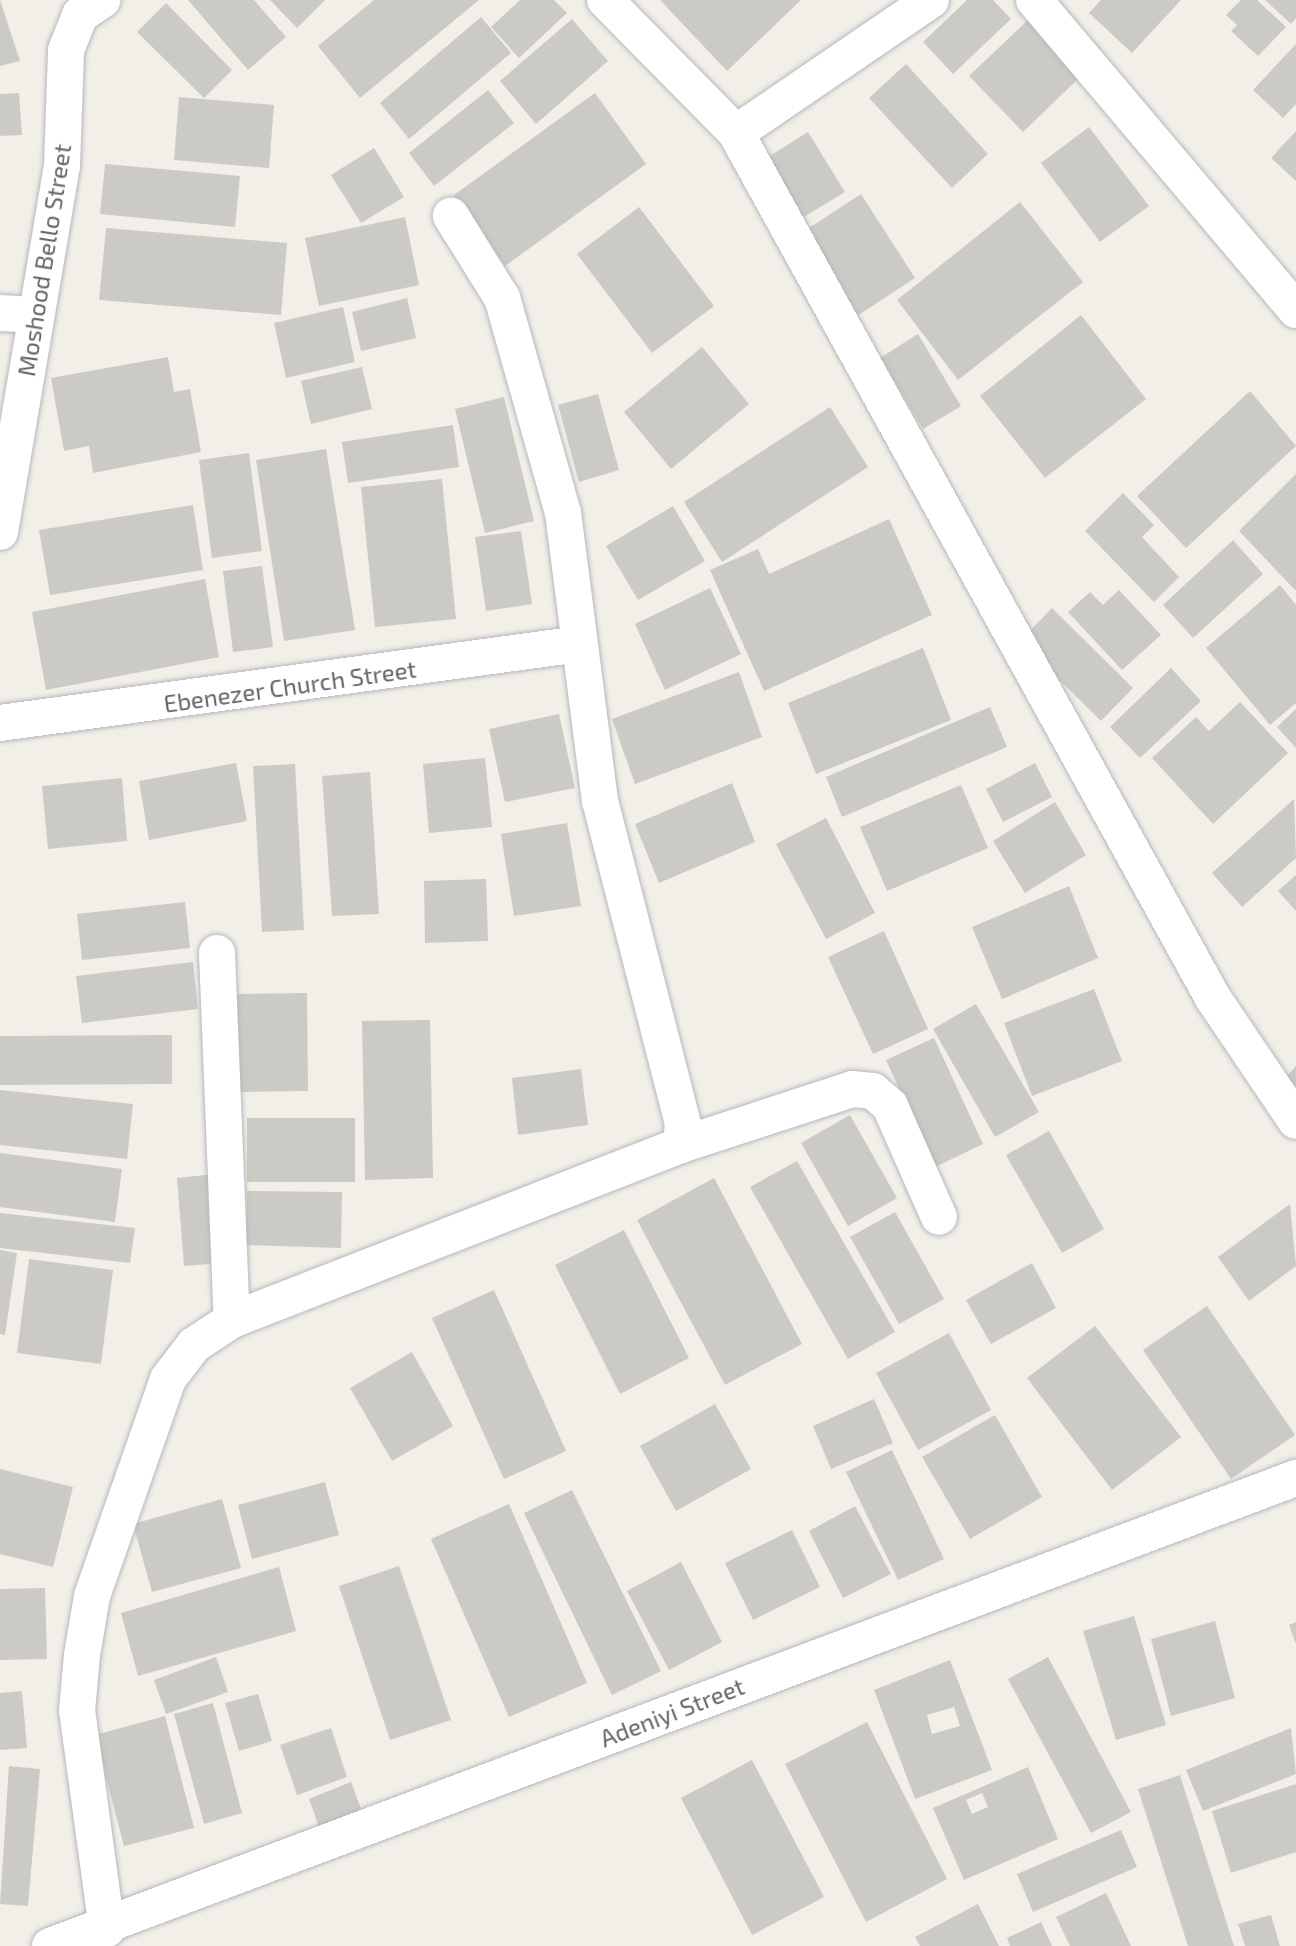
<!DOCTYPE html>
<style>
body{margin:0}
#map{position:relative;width:1296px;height:1946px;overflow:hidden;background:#f1efe8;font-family:"Exo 2",sans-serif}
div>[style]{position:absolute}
.building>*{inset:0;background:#cccac5}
.roads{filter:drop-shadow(0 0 2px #b5b8bc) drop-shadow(0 0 2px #b5b8bc)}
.minor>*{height:36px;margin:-18px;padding:0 18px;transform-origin:18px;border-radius:18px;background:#fff}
span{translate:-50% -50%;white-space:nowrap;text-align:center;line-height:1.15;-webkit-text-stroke:6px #fff;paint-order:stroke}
.street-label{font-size:24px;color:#5f6368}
</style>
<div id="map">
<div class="building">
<i style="clip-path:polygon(0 0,20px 61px,0 66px)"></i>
<i style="clip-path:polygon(188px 0,254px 0,286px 37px,248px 70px)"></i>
<i style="clip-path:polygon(270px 0,325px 0,297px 28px)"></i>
<i style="clip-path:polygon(374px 0,479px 0,360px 98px,318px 46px)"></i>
<i style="clip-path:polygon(520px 0,554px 0,567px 13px,519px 58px,491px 27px)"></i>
<i style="clip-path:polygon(660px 0,801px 0,727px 71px)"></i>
<i style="clip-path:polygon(967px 0,993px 0,1011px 19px,953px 74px,923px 42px)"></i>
<i style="clip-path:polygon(1101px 0,1181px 0,1132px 53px,1089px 13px)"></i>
<i style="clip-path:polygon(1241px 0,1257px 0,1286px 27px,1258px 56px,1231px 31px,1237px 25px,1226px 15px)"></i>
<i style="clip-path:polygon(1265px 0,1296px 0,1296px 18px,1291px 24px)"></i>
<i style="clip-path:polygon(166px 3px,232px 70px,204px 98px,137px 32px)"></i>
<i style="clip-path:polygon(481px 17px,511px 53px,409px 139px,380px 103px)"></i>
<i style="clip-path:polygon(572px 19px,608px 61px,536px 124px,500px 81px)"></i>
<i style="clip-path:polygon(1028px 20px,1081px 76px,1023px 132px,969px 76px)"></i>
<i style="clip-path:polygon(1296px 44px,1296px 104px,1283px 118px,1253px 90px)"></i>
<i style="clip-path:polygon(906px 64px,988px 154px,952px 188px,869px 98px)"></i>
<i style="clip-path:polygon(488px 90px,514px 123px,434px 186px,409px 153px)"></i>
<i style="clip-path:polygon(19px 93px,22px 135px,0 136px,0 94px)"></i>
<i style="clip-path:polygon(595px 93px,646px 164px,505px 266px,454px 195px)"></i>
<i style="clip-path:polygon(179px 97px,274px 105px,269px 168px,174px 160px)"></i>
<i style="clip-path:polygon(1089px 127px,1149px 206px,1100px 242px,1041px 163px)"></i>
<i style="clip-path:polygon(1296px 131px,1296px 181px,1271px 158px)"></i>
<i style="clip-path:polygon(808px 132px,845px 192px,802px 218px,765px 159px)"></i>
<i style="clip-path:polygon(374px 148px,404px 197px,361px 223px,331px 175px)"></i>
<i style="clip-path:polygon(105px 164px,240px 176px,235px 227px,100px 214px)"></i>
<i style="clip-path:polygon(861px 194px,915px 278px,857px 316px,803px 232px)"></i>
<i style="clip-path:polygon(1020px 202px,1083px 282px,958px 380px,897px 300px)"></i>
<i style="clip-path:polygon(639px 207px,714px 306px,652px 353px,577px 254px)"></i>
<i style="clip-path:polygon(405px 217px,419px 285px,319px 306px,305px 238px)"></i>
<i style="clip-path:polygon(106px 228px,287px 243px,281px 315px,99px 300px)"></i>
<i style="clip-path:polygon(407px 298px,416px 338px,361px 351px,352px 312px)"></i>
<i style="clip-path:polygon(343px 307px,355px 362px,286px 378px,274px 323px)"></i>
<i style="clip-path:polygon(1081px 315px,1146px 399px,1045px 478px,980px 396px)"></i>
<i style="clip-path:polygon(918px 334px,961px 406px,923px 429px,880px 358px)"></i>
<i style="clip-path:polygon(702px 347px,749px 404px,671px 469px,624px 412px)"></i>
<i style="clip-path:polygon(168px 357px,174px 392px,190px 389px,201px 452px,93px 473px,89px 446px,64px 451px,51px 378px)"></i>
<i style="clip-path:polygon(362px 367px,372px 409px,311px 424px,301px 381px)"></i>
<i style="clip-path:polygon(1250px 391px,1296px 446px,1186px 548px,1137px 496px)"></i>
<i style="clip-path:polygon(598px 394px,619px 470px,579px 482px,558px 405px)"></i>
<i style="clip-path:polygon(504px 397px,534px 521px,485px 533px,455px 409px)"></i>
<i style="clip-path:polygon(830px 407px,868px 467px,722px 562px,684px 502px)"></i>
<i style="clip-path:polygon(453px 425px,459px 467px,348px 483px,342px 442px)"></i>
<i style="clip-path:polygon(326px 449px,355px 630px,284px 641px,256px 460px)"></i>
<i style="clip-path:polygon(249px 453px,262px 551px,212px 558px,199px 460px)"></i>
<i style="clip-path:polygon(1296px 474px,1296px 591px,1239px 531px)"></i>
<i style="clip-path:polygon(442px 479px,456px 619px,375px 627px,361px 487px)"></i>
<i style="clip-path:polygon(1123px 493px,1154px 525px,1142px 537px,1179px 577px,1154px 602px,1085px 531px)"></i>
<i style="clip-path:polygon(193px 505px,203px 570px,50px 595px,39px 530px)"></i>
<i style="clip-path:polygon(673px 506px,705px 561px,638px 600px,606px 546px)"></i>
<i style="clip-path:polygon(889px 519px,932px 615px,764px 691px,710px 570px,758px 549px,769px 574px)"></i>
<i style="clip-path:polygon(521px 531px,532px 604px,486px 611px,475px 537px)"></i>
<i style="clip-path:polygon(1233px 540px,1263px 574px,1193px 638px,1163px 605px)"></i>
<i style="clip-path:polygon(262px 566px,273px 647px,233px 652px,223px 571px)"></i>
<i style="clip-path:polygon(205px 579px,219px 657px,46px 690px,32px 612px)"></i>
<i style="clip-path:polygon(1280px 585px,1296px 605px,1296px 703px,1270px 725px,1206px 648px)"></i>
<i style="clip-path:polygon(710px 588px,741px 654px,665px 690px,635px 624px)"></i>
<i style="clip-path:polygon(1119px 590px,1161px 635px,1122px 670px,1068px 612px,1090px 592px,1103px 605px)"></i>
<i style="clip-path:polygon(1052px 608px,1133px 688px,1101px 721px,1020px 641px)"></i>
<i style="clip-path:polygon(923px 648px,951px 720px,816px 774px,788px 703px)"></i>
<i style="clip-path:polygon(1171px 668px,1201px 701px,1140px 758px,1110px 727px)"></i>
<i style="clip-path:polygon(739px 672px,762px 737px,635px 784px,612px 719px)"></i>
<i style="clip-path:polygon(1240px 702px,1288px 753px,1213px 824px,1152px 758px,1196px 717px,1209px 731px)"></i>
<i style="clip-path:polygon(990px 707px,1007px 747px,842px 817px,826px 777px)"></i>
<i style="clip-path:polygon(1296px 709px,1296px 748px,1277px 727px)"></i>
<i style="clip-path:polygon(559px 714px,575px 788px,505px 802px,489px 729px)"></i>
<i style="clip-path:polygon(485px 758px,492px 827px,429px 833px,423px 764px)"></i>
<i style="clip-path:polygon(236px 763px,247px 821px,149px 840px,139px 781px)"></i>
<i style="clip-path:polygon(1035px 763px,1052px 797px,1003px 822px,986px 789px)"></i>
<i style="clip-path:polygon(295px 764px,304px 930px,262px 932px,253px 766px)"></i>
<i style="clip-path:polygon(370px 772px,379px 914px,332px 916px,322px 776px)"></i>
<i style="clip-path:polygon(122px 778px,127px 841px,48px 849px,42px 786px)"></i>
<i style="clip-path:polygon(732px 783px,755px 842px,659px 883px,635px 824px)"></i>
<i style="clip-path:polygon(961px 785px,988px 848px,887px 891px,860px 827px)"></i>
<i style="clip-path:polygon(1294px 799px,1296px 858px,1242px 907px,1212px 873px)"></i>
<i style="clip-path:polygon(1055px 802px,1086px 855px,1025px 893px,993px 841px)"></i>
<i style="clip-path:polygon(826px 818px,875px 913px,826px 939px,776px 844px)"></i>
<i style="clip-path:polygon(567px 823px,581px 906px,514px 916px,501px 834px)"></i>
<i style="clip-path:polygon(1296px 875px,1296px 911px,1278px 891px)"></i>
<i style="clip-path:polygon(486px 879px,488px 941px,425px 943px,424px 881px)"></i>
<i style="clip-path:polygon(1069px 886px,1098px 958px,1002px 999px,972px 927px)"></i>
<i style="clip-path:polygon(185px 902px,190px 948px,82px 960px,77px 914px)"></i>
<i style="clip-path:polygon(884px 931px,928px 1029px,873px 1054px,828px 957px)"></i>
<i style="clip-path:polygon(193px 962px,198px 1009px,82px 1023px,76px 976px)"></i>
<i style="clip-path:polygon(1094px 989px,1122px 1061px,1032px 1096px,1004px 1023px)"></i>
<i style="clip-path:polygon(307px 993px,308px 1091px,236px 1092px,235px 994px)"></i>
<i style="clip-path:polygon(976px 1004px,1039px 1112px,995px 1137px,933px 1029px)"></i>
<i style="clip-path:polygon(430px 1020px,433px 1178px,365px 1180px,362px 1021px)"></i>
<i style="clip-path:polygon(172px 1035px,172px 1084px,0 1085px,0 1036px)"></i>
<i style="clip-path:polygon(934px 1038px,983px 1144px,935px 1167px,886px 1060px)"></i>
<i style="clip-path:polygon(1296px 1066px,1296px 1087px,1286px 1077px)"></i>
<i style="clip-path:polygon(581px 1069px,588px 1125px,518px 1135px,512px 1078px)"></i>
<i style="clip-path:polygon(0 1090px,133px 1104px,127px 1159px,0 1145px)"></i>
<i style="clip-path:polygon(850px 1115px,897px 1198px,848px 1226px,801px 1143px)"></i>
<i style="clip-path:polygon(247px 1118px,355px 1118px,355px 1182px,247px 1182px)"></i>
<i style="clip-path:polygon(1049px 1131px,1104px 1229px,1062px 1253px,1006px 1155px)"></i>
<i style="clip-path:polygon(0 1153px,122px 1169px,115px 1222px,0 1207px)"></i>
<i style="clip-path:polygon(797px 1161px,895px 1332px,848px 1359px,750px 1187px)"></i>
<i style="clip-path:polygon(215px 1174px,222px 1263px,184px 1266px,177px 1178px)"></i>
<i style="clip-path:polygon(714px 1178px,802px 1344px,725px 1385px,637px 1220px)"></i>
<i style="clip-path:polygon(247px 1191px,342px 1192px,341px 1248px,246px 1245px)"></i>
<i style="clip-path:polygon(1290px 1204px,1296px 1266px,1249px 1301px,1218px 1257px)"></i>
<i style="clip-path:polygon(895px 1212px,944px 1299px,899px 1324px,850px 1237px)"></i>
<i style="clip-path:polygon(0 1213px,135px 1228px,130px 1263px,0 1248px)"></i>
<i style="clip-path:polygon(624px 1230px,689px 1358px,620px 1394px,555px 1265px)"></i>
<i style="clip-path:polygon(0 1250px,17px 1253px,5px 1335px,0 1334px)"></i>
<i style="clip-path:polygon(29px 1259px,113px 1270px,101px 1364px,17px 1353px)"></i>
<i style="clip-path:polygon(1032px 1263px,1056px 1308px,991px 1344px,966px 1300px)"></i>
<i style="clip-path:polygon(494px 1290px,566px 1451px,504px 1479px,432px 1318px)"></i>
<i style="clip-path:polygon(1207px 1306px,1295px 1435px,1231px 1479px,1143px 1350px)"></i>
<i style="clip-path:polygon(1095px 1326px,1181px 1437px,1112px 1490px,1027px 1378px)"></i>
<i style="clip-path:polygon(949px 1333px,991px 1410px,918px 1450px,876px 1373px)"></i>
<i style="clip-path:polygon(412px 1352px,453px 1426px,392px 1461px,350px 1388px)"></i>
<i style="clip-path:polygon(874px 1399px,893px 1443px,831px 1469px,813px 1426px)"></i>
<i style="clip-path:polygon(715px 1404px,751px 1469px,676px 1511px,640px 1446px)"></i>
<i style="clip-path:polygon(995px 1415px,1042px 1497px,970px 1539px,922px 1457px)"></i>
<i style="clip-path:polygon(892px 1450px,944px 1559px,898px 1580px,846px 1472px)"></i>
<i style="clip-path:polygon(0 1469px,73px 1487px,53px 1567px,0 1554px)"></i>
<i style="clip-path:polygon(325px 1482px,339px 1535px,252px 1559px,238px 1505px)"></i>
<i style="clip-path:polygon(572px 1490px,661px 1671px,612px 1695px,524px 1513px)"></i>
<i style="clip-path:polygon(222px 1499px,241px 1568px,152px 1592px,133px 1524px)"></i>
<i style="clip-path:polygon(509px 1504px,587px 1683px,509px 1717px,431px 1539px)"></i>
<i style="clip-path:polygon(855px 1506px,891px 1574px,843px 1598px,809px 1531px)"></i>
<i style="clip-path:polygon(792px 1530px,820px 1587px,753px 1620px,725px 1563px)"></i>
<i style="clip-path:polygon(681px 1562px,722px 1642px,669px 1670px,627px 1591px)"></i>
<i style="clip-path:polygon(399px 1566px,451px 1720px,390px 1740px,339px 1586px)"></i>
<i style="clip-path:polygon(279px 1567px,296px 1631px,138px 1676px,121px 1613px)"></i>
<i style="clip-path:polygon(45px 1588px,47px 1659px,0 1660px,0 1589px)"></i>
<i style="clip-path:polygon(1134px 1616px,1166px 1725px,1116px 1740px,1083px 1631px)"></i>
<i style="clip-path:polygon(1215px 1621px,1235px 1698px,1171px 1716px,1151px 1639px)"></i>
<i style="clip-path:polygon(1296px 1622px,1296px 1644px,1289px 1625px)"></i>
<i style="clip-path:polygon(216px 1657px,228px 1692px,166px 1714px,154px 1680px)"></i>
<i style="clip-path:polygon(1048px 1657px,1131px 1812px,1091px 1833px,1008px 1679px)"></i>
<i style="clip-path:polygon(evenodd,950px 1660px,992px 1770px,915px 1799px,874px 1690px,950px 1660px,954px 1707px,960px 1726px,932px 1734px,927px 1715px,954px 1707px)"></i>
<i style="clip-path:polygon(22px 1691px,27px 1748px,0 1750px,0 1693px)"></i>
<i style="clip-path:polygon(258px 1694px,272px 1741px,239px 1751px,225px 1703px)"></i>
<i style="clip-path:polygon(213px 1703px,242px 1813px,204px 1824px,174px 1714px)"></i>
<i style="clip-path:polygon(165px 1716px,194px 1828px,124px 1846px,95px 1735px)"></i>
<i style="clip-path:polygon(867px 1722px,947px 1879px,866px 1922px,785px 1764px)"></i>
<i style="clip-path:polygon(331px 1728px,347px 1777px,297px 1795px,280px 1745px)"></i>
<i style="clip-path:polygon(1291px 1728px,1296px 1774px,1203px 1811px,1186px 1770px)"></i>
<i style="clip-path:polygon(752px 1760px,824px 1897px,752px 1935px,681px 1798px)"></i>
<i style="clip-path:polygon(9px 1766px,40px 1769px,28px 1906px,0 1904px)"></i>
<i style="clip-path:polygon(evenodd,1028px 1767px,1058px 1839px,964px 1880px,933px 1808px,1028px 1767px,982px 1793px,988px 1807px,972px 1814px,966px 1800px,982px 1793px)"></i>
<i style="clip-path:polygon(1180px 1775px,1234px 1946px,1188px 1946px,1138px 1789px)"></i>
<i style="clip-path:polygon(351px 1782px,366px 1822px,323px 1838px,309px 1799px)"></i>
<i style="clip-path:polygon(1296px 1784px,1296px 1852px,1231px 1873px,1212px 1811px)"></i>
<i style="clip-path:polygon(1121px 1830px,1137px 1867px,1033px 1912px,1017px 1874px)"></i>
<i style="clip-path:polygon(1106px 1893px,1131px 1946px,1070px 1946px,1056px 1917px)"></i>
<i style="clip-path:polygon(978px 1904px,999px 1946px,920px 1946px,915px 1937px)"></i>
<i style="clip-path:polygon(1271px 1915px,1280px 1946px,1245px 1946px,1238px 1924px)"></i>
<i style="clip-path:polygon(1041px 1922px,1052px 1946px,1010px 1946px,1007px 1938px)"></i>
</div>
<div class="roads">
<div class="minor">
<i style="left:605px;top:0;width:187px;rotate:45.4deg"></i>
<i style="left:736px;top:133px;width:988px;rotate:61.13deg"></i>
<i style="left:1213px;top:998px;width:148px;rotate:56deg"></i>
<i style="left:1034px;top:0;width:406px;rotate:49.8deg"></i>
<i style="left:736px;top:133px;width:236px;rotate:-34.3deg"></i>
<i style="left:0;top:313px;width:36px;rotate:3deg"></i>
<i style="left:0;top:532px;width:371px;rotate:-80.4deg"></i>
<i style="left:62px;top:166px;width:116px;rotate:-88deg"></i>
<i style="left:66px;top:50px;width:38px;rotate:-68deg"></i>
<i style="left:80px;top:15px;width:27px;rotate:-34deg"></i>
<i style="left:0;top:723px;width:585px;rotate:-7.76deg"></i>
<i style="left:217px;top:953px;width:367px;rotate:87.7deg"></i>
<i style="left:681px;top:1145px;width:180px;rotate:-18.1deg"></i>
<i style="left:852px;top:1089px;width:21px;rotate:5deg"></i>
<i style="left:873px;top:1091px;width:23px;rotate:41deg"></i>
<i style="left:890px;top:1106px;width:121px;rotate:66.2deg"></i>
<i style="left:107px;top:1929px;width:220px;rotate:-97.8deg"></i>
<i style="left:77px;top:1711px;width:56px;rotate:-84.9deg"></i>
<i style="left:82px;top:1655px;width:60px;rotate:-80.4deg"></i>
<i style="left:92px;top:1596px;width:230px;rotate:-70.7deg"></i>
<i style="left:168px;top:1379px;width:43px;rotate:-52.6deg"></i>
<i style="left:194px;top:1345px;width:45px;rotate:-33.3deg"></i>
<i style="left:232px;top:1320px;width:482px;rotate:-21.3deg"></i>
<i style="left:681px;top:1145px;width:21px;rotate:-85deg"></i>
<i style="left:683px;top:1124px;width:333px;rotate:-104.4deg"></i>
<i style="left:600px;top:801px;width:290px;rotate:-97.3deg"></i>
<i style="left:563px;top:513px;width:223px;rotate:-105.8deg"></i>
<i style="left:502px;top:298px;width:97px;rotate:-121.9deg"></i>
<i style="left:50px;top:1946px;width:1331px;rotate:-20.59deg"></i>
</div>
</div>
<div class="street-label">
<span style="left:44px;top:260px;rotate:-81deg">Moshood Bello Street</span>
<span style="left:290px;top:686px;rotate:-8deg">Ebenezer Church Street</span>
<span style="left:672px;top:1712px;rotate:-21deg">Adeniyi Street</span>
</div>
</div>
